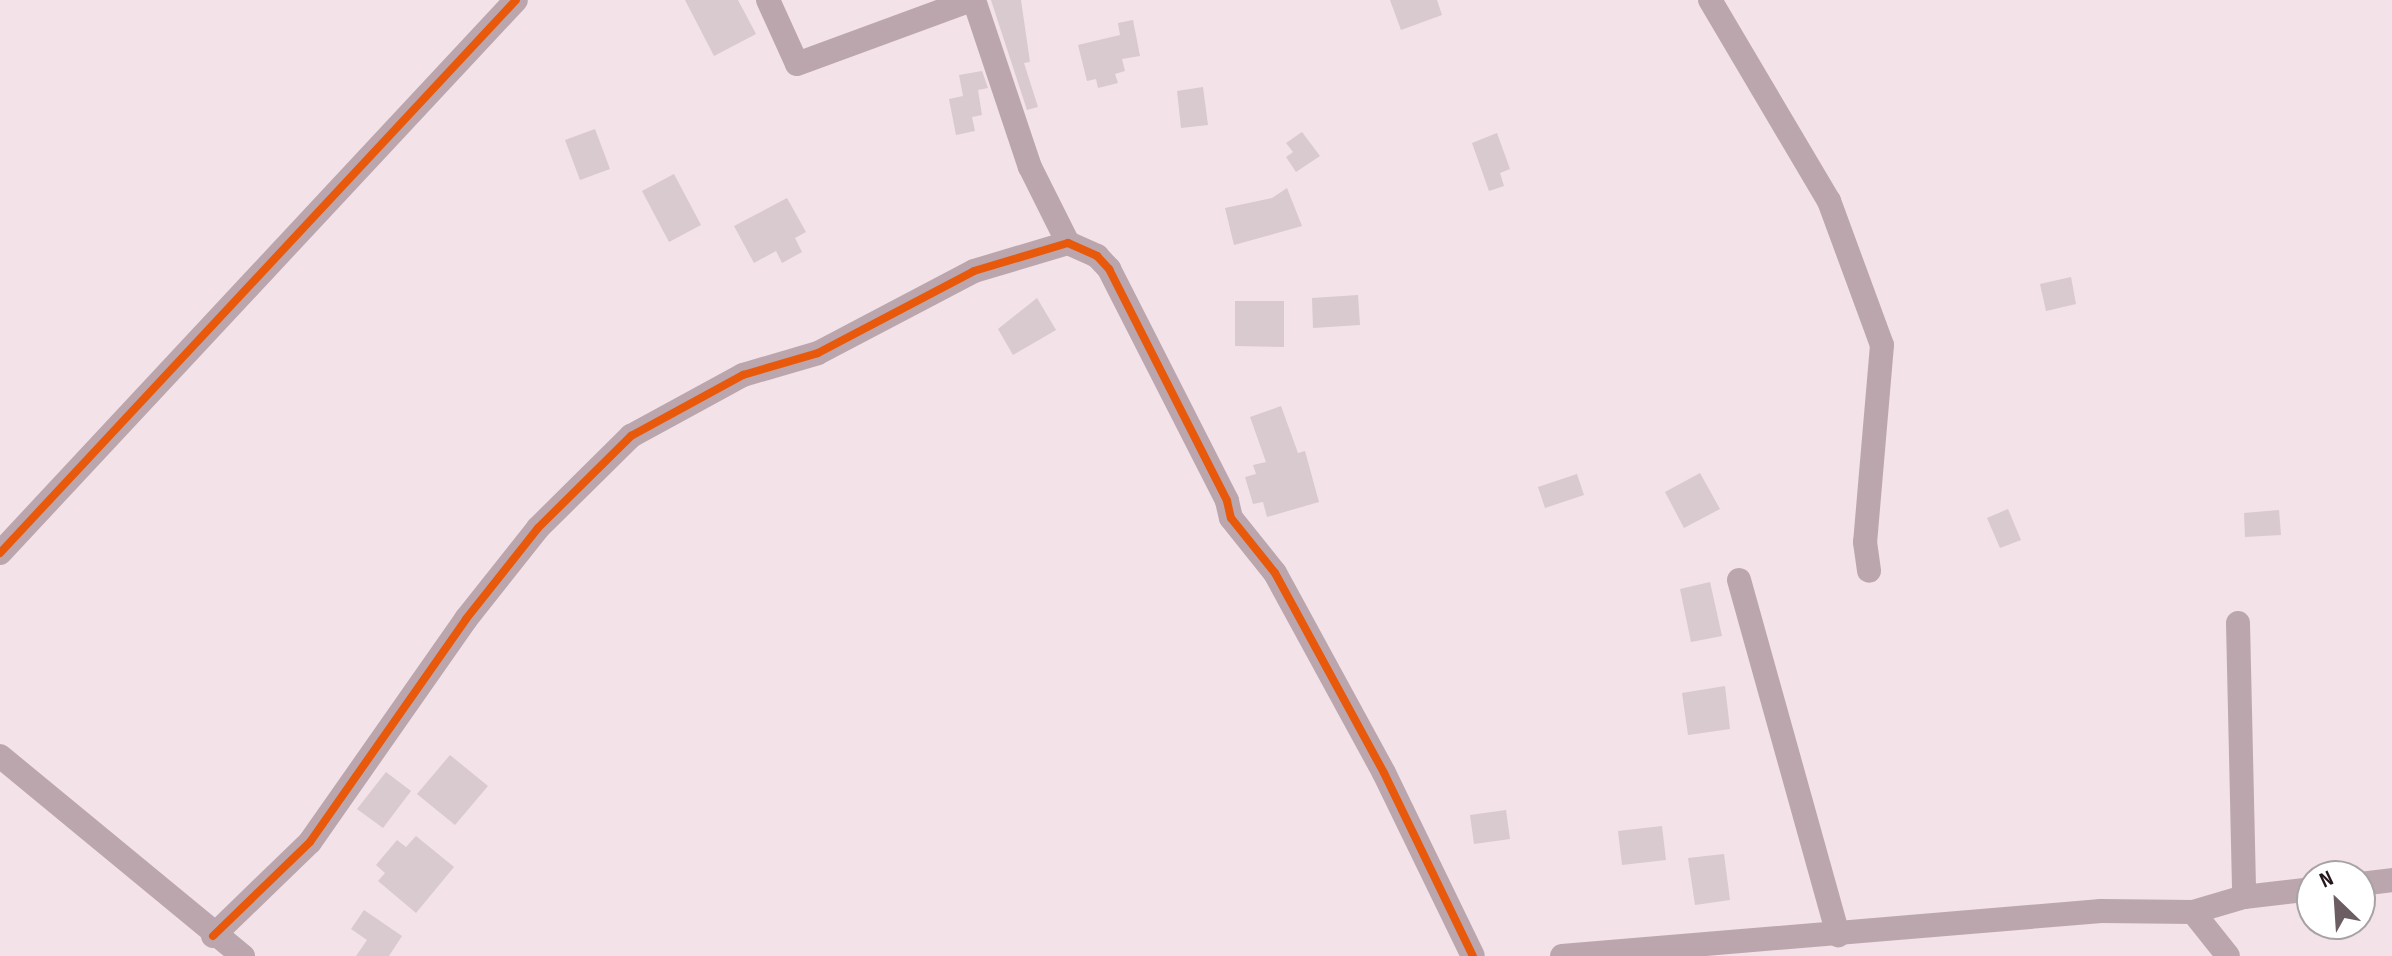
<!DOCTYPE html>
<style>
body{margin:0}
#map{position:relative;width:2392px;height:956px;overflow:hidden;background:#f3e2e8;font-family:"Sofia Sans Condensed",sans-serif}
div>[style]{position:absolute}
.building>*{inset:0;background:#d9cacf}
.minor>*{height:24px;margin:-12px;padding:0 12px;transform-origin:12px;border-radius:12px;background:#bba6ad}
.cycleway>*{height:8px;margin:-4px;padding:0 4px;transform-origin:4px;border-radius:4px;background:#e8590c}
span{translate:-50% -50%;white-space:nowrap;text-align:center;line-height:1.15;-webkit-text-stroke:6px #fff;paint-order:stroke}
.north{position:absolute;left:2296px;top:860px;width:80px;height:80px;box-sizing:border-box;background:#fff;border:2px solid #a7a2a4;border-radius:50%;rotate:335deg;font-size:22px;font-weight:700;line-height:32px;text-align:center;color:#24161b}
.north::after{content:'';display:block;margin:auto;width:28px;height:36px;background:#6c5d63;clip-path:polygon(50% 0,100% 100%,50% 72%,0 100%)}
</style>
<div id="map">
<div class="building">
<i style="clip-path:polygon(685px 0,738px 0,756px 34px,714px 56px)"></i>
<i style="clip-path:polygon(991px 0,1021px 0,1030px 62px,1024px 63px,1038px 107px,1027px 110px)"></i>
<i style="clip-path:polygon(1390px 0,1437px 0,1442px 15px,1401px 30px)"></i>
<i style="clip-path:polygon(1133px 20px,1140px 56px,1122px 59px,1125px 71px,1115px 74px,1118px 83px,1098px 88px,1096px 79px,1087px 81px,1078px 45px,1120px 35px,1118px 23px)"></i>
<i style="clip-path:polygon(982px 71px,988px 88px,978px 90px,982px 115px,972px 117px,975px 131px,956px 135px,949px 99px,963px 96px,959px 75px)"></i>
<i style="clip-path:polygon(1203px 87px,1208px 125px,1181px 128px,1177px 91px)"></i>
<i style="clip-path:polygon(595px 129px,610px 169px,580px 180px,565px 140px)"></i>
<i style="clip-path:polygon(1302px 132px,1320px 156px,1296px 172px,1286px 157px,1293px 152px,1286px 143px)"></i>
<i style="clip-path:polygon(1497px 133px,1510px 169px,1500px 173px,1504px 186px,1489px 191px,1472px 143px)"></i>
<i style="clip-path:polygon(674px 174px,701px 225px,669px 242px,642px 191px)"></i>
<i style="clip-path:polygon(1287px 188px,1302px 226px,1234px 245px,1225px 208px,1272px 198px)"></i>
<i style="clip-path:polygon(787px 198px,806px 232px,795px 238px,802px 252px,782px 263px,776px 251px,754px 263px,734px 226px)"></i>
<i style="clip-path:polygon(2071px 277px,2076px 304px,2046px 311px,2040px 284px)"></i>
<i style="clip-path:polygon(1358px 295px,1360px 325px,1313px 328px,1312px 298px)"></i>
<i style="clip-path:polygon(1037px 298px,1056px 330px,1013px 355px,998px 329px)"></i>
<i style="clip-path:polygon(1235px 301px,1284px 301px,1284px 347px,1235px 346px)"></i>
<i style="clip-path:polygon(1281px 406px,1298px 453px,1305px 451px,1319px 502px,1267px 517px,1263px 502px,1253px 504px,1245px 477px,1256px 474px,1253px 465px,1266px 462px,1250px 417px)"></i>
<i style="clip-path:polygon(1700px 473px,1720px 509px,1684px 528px,1665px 492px)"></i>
<i style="clip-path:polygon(1577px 474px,1584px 495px,1545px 508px,1538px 487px)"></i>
<i style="clip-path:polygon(2008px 509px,2021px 540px,2000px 548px,1987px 518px)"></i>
<i style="clip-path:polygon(2279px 510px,2281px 535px,2245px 537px,2244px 513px)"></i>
<i style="clip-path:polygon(1710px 582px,1722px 636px,1691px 642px,1680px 589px)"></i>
<i style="clip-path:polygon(1725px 686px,1730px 729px,1688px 735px,1682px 693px)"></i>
<i style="clip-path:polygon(450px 755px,488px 786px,455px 825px,417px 794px)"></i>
<i style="clip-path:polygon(386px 772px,411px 791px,383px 828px,357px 809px)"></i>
<i style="clip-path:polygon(1506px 810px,1510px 839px,1474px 844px,1470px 815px)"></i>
<i style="clip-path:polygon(1662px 826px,1666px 860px,1622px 865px,1618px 831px)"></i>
<i style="clip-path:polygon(416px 836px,454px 867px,416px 913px,378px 881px,385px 873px,376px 865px,397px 840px,406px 847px)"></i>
<i style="clip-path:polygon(1724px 854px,1730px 900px,1695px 905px,1688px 858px)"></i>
<i style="clip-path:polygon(364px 910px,402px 936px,389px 956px,356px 956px,367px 940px,351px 929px)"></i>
</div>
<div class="minor">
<i style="left:768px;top:0;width:70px;rotate:65.6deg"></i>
<i style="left:797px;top:64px;width:185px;rotate:-20.2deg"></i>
<i style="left:974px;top:0;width:176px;rotate:71.5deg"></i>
<i style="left:1030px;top:167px;width:85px;rotate:63.4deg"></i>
<i style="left:1710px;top:0;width:234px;rotate:59.4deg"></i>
<i style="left:1829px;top:201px;width:153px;rotate:69.8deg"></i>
<i style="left:1882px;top:345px;width:198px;rotate:94.9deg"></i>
<i style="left:1865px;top:542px;width:29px;rotate:82deg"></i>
<i style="left:0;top:553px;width:756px;rotate:-46.98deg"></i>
<i style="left:1739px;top:580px;width:369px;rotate:74.4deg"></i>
<i style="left:2238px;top:623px;width:274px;rotate:88.7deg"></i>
<i style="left:0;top:756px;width:315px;rotate:39.5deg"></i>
<i style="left:2360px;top:884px;width:32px;rotate:-7deg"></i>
<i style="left:2193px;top:912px;width:53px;rotate:-16.4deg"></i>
<i style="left:2244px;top:897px;width:68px;rotate:-6.7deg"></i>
<i style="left:213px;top:936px;width:135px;rotate:-44.1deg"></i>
<i style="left:310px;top:842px;width:272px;rotate:-55deg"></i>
<i style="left:466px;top:619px;width:116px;rotate:-51.6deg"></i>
<i style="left:538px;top:528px;width:131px;rotate:-44.7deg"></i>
<i style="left:631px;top:436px;width:128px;rotate:-28.6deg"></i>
<i style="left:743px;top:375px;width:78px;rotate:-16.3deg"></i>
<i style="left:818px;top:353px;width:176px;rotate:-27.7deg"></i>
<i style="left:974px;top:271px;width:98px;rotate:-16.6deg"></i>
<i style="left:1068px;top:243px;width:32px;rotate:24deg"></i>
<i style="left:1097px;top:256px;width:18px;rotate:47deg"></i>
<i style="left:1109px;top:269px;width:260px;rotate:63deg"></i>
<i style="left:1227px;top:501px;width:17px;rotate:77deg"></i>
<i style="left:1231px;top:518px;width:70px;rotate:51.3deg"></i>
<i style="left:1275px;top:573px;width:228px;rotate:61.4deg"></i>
<i style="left:1384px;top:773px;width:203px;rotate:64.1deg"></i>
<i style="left:1562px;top:956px;width:541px;rotate:-4.77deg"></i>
<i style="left:2101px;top:911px;width:92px;rotate:0.6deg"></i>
<i style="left:2193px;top:912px;width:56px;rotate:51.5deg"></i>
</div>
<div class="cycleway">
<i style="left:0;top:553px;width:756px;rotate:-46.98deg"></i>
<i style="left:213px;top:936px;width:135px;rotate:-44.1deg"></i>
<i style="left:310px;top:842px;width:272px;rotate:-55deg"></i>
<i style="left:466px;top:619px;width:116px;rotate:-51.6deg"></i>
<i style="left:538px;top:528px;width:131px;rotate:-44.7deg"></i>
<i style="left:631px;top:436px;width:128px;rotate:-28.6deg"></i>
<i style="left:743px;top:375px;width:78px;rotate:-16.3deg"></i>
<i style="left:818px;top:353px;width:176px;rotate:-27.7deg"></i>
<i style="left:974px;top:271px;width:98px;rotate:-16.6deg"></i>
<i style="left:1068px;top:243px;width:32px;rotate:24deg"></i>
<i style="left:1097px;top:256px;width:18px;rotate:47deg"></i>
<i style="left:1109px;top:269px;width:260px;rotate:63deg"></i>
<i style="left:1227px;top:501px;width:17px;rotate:77deg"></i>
<i style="left:1231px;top:518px;width:70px;rotate:51.3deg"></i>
<i style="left:1275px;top:573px;width:228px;rotate:61.4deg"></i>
<i style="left:1384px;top:773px;width:203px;rotate:64.1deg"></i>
</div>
<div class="north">N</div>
</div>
